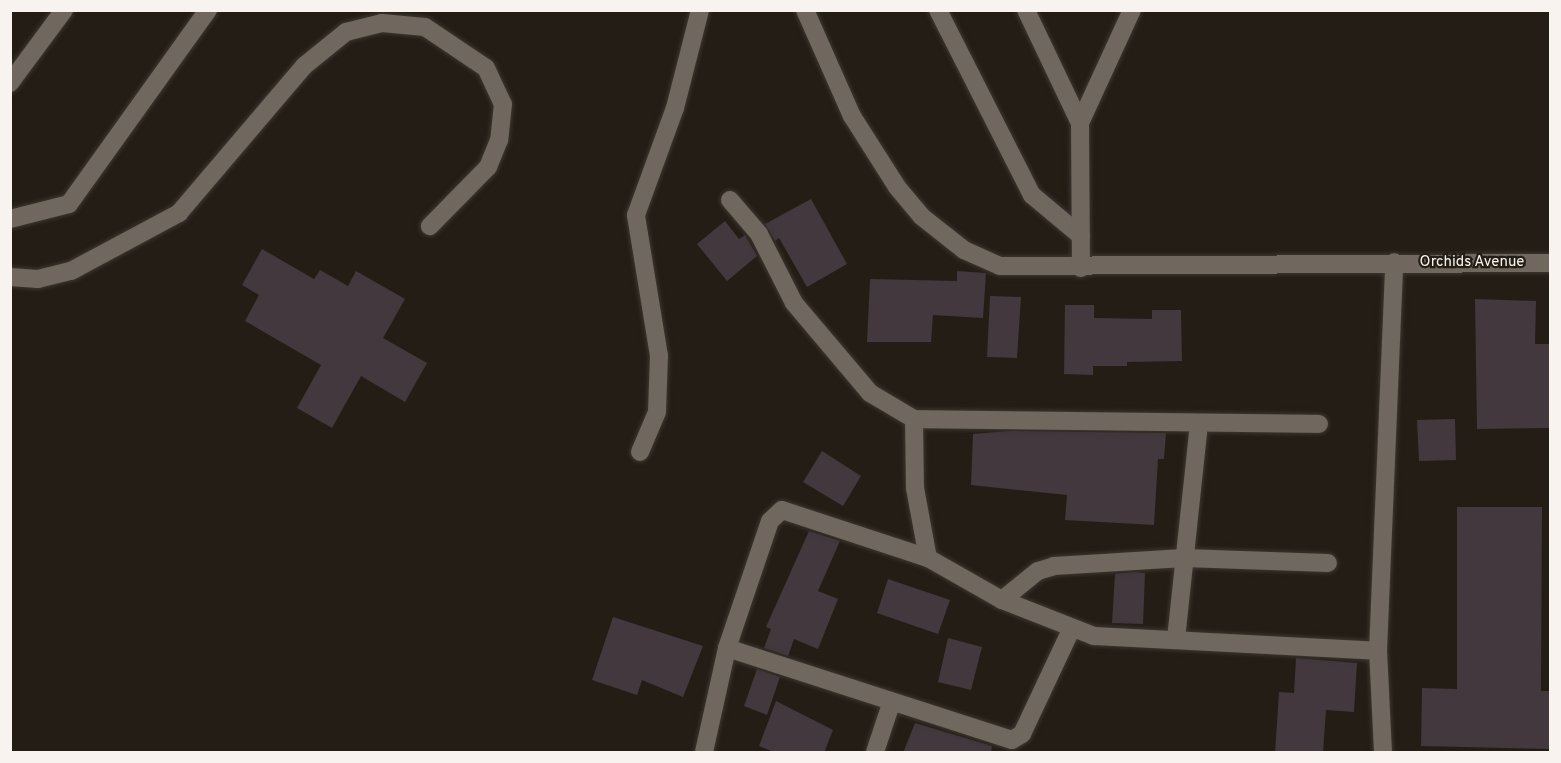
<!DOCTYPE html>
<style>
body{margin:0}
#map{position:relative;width:1561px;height:763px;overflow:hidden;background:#241d15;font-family:Overpass,sans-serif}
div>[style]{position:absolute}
.building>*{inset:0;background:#42383e}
.roads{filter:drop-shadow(0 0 2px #3c3632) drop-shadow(0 0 2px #3c3632)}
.lane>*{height:18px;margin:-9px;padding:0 9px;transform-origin:9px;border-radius:9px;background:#70675e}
.street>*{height:18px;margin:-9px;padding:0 9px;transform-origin:9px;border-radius:9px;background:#70675e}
span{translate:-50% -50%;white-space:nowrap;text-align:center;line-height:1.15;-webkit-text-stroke:4.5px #241d15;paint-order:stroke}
.street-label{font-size:15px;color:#f8f3ee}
.frame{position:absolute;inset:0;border:12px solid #f8f3ee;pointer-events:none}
</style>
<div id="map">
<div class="building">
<i style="clip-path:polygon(811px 199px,847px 264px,807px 287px,779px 238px,775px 241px,765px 224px)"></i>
<i style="clip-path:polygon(725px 221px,739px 239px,745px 235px,757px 256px,727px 281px,697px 244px)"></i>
<i style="clip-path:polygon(262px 249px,314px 279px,320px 270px,348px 286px,356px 271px,405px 299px,383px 338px,427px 363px,405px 402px,361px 376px,332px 428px,297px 408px,321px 365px,245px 321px,259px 295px,242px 285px)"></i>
<i style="clip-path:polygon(957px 271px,986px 273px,983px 318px,933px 315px,931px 342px,867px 342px,870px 279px,957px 281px)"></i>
<i style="clip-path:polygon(990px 296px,1021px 297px,1017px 358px,987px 357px)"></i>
<i style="clip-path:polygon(1475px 299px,1536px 301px,1535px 344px,1551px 344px,1551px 428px,1477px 429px)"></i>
<i style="clip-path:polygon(1065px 305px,1094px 305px,1094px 318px,1152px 319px,1152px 310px,1181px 310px,1182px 361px,1127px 362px,1127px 366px,1093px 366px,1093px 375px,1064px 374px)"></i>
<i style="clip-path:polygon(1455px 419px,1456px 460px,1419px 461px,1417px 420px)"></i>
<i style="clip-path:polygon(1009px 431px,1166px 433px,1164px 459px,1158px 459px,1154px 525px,1065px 520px,1067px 495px,971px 485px,973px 434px)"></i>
<i style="clip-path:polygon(822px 451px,861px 476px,843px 506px,803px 482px)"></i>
<i style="clip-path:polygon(1457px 507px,1542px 507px,1541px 691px,1551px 691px,1551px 749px,1421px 746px,1422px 688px,1457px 689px)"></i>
<i style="clip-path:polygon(809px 531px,840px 541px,818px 591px,838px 599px,818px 649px,794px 639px,788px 656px,764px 648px,771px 629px,766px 627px)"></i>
<i style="clip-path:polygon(1134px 572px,1145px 573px,1143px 624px,1112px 623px,1115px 574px)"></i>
<i style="clip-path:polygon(888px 579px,950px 600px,938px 634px,877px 613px)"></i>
<i style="clip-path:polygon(613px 617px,703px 646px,683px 697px,642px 680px,637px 695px,592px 680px)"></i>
<i style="clip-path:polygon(948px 638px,982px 647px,971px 690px,938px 682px)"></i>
<i style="clip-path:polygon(1296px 658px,1357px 663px,1354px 712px,1326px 710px,1323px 753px,1275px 753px,1279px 692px,1294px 693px)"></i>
<i style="clip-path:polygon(757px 669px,780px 677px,767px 715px,744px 706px)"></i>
<i style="clip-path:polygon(776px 701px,833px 730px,824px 753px,776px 753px,759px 746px)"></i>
<i style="clip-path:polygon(915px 723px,992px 746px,991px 753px,903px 753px)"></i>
</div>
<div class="roads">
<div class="lane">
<i style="left:10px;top:277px;width:28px;rotate:4deg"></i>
<i style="left:38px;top:279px;width:34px;rotate:-14deg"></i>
<i style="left:71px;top:271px;width:123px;rotate:-28.2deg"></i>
<i style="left:179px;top:213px;width:193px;rotate:-49.6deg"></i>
<i style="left:304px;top:66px;width:54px;rotate:-39deg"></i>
<i style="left:346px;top:32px;width:37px;rotate:-14deg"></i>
<i style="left:382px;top:23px;width:43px;rotate:5.3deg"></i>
<i style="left:425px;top:27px;width:73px;rotate:33.9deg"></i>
<i style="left:486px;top:68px;width:40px;rotate:65deg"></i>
<i style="left:503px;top:104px;width:36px;rotate:96deg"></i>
<i style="left:499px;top:140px;width:29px;rotate:112deg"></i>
<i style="left:488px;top:167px;width:83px;rotate:134.5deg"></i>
<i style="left:640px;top:452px;width:43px;rotate:-67deg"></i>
<i style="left:657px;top:412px;width:56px;rotate:-88deg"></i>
<i style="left:659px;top:356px;width:143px;rotate:-99.3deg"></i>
<i style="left:636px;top:215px;width:114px;rotate:-70deg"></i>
<i style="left:675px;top:108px;width:101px;rotate:-75.7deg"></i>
</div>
<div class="street">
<i style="left:805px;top:10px;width:116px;rotate:66.1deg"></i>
<i style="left:852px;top:116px;width:84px;rotate:57.6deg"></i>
<i style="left:897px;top:187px;width:38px;rotate:50deg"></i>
<i style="left:921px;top:216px;width:55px;rotate:38.3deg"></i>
<i style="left:964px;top:250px;width:39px;rotate:24deg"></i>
<i style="left:1000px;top:266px;width:550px;rotate:-0.31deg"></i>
<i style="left:938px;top:10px;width:208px;rotate:63.1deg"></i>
<i style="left:1032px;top:195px;width:64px;rotate:39.9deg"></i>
<i style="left:1026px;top:10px;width:125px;rotate:64.5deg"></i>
<i style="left:10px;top:83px;width:91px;rotate:-53.5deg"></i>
<i style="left:730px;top:200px;width:45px;rotate:49.5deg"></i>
<i style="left:759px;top:234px;width:77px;rotate:63.1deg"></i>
<i style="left:794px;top:303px;width:118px;rotate:49.8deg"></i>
<i style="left:870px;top:393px;width:51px;rotate:30.6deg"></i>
<i style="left:914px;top:419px;width:405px;rotate:0.7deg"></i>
<i style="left:10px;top:219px;width:61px;rotate:-14.3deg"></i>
<i style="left:69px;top:204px;width:239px;rotate:-54.4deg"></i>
<i style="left:1081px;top:268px;width:145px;rotate:-90.4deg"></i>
<i style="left:1080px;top:123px;width:124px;rotate:-65.3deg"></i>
<i style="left:914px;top:419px;width:69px;rotate:89.2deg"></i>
<i style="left:915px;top:488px;width:71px;rotate:79.5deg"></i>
<i style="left:1002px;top:600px;width:46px;rotate:-38.9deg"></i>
<i style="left:1038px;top:571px;width:17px;rotate:-17deg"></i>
<i style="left:1054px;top:566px;width:130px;rotate:-3.5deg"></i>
<i style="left:1184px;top:558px;width:144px;rotate:2deg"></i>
<i style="left:1176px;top:639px;width:217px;rotate:-83.9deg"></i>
<i style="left:727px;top:648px;width:299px;rotate:17.9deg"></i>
<i style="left:1012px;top:740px;width:12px;rotate:-31deg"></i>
<i style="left:1022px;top:734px;width:115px;rotate:-64.8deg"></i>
<i style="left:704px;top:752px;width:107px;rotate:-77.5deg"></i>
<i style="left:727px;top:648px;width:134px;rotate:-71.3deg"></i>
<i style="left:770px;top:521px;width:16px;rotate:-43deg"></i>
<i style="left:782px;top:510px;width:154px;rotate:18.2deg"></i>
<i style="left:928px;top:558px;width:85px;rotate:29.6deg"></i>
<i style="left:1002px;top:600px;width:99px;rotate:21.4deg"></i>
<i style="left:1094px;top:636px;width:284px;rotate:3deg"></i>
<i style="left:875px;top:752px;width:51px;rotate:-71.6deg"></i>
<i style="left:1383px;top:752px;width:101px;rotate:-92.8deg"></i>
<i style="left:1378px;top:651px;width:389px;rotate:-87.6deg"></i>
</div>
</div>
<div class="street-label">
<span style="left:1472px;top:263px">Orchids Avenue</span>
</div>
<div class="frame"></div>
</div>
